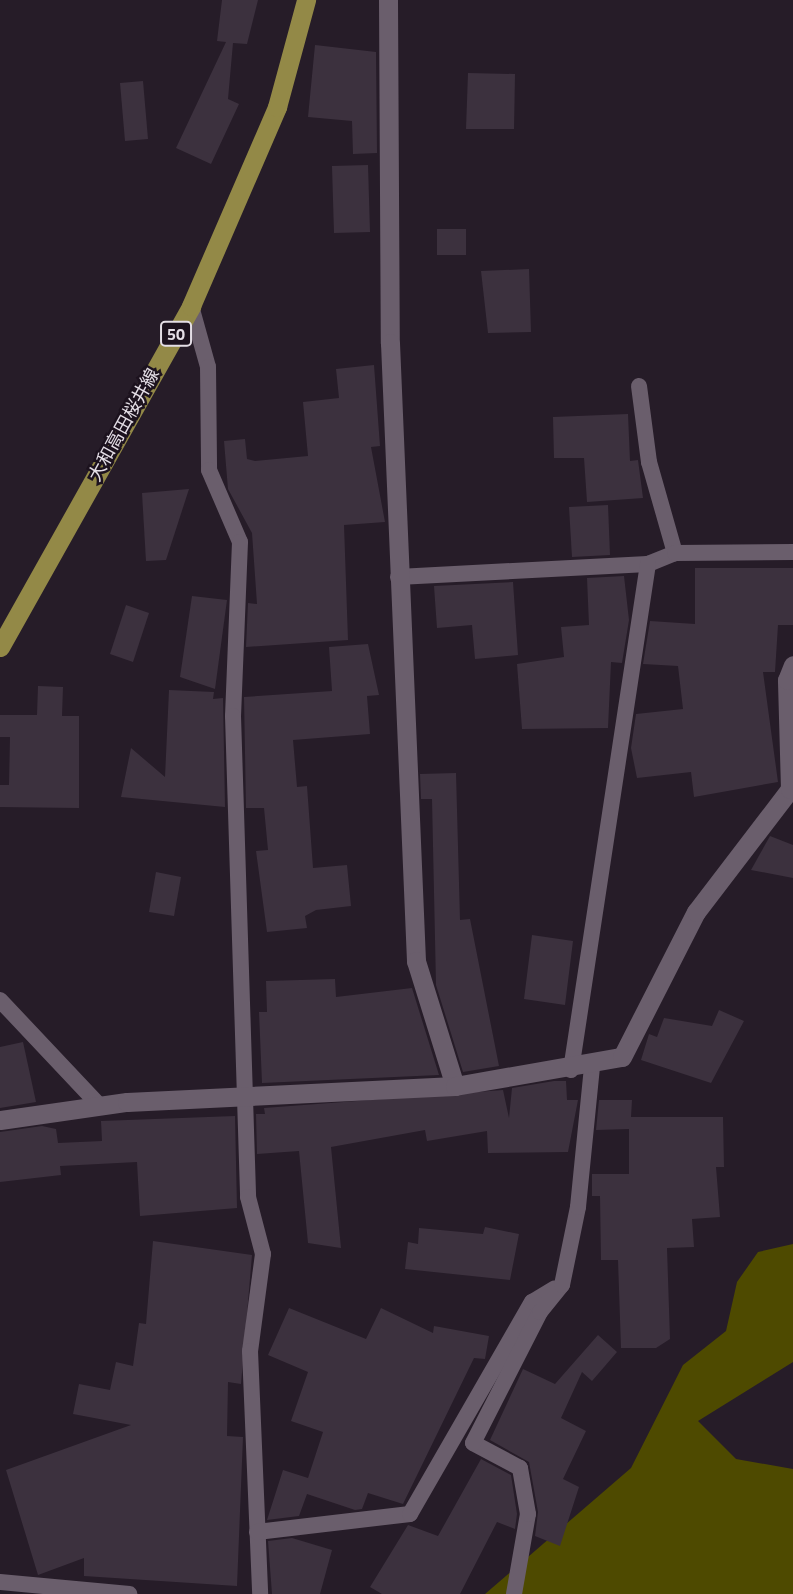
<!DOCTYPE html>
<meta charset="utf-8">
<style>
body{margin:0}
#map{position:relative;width:793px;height:1594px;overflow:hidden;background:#261c28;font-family:"Titillium Web","Noto Sans JP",sans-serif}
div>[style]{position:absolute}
.forest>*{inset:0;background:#4e4a00}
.building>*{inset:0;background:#3c313e}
.service>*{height:16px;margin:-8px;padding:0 8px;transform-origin:8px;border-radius:8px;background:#6a5e6c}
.minor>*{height:19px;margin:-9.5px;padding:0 9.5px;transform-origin:9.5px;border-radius:9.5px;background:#6a5e6c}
.primary>*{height:19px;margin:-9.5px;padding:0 9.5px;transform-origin:9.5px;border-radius:9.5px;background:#938947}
span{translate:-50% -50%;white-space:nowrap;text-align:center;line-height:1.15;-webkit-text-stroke:5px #1c121e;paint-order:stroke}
.shield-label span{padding:2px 5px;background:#1c121e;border:2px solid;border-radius:5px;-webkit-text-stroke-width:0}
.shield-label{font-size:16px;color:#e4dee6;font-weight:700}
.street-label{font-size:18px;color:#e4dee6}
</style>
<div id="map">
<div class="forest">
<i style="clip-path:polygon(793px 1244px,793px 1362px,698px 1421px,736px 1459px,793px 1469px,793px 1594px,485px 1594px,631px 1468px,683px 1365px,726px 1331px,737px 1282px,758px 1252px)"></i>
</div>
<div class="building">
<i style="clip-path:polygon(222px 0,258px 0,247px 44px,233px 43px,228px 99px,239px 104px,211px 164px,176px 148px,226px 42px,217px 41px)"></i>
<i style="clip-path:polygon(315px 45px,376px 52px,377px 153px,353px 154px,352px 121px,308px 117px)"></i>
<i style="clip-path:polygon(468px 73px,515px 74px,514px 129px,466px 129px)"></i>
<i style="clip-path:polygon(143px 81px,148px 139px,125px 141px,120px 83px)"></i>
<i style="clip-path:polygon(368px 165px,370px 232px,334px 233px,332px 166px)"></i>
<i style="clip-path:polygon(437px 229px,466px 229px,466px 255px,437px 255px)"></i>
<i style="clip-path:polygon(529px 269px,531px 332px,488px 333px,481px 271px)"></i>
<i style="clip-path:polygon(374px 365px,380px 446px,371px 447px,385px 522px,344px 525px,348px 640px,246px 647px,248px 603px,257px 604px,252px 533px,228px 489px,224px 441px,245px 439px,247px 459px,255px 461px,308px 456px,303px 402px,339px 398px,336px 369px)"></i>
<i style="clip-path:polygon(628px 414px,630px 461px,638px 460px,643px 498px,587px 502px,584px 458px,554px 458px,553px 417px)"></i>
<i style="clip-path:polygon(189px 489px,166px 560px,146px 561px,142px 493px)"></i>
<i style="clip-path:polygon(608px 505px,610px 555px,572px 557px,569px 507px)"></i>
<i style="clip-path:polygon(695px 568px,793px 568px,793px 625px,778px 625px,775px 672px,763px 672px,778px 782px,694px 797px,691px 772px,637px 778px,631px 748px,636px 714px,683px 709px,678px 666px,643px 664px,650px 621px,695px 624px)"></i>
<i style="clip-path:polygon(624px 576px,629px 620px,622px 663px,611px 662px,608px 728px,522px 729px,517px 664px,564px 657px,561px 627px,589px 625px,587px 578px)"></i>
<i style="clip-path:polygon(513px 582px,518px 655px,475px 659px,472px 625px,437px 628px,434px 586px)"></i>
<i style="clip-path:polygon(192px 596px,227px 600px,215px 689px,180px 677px)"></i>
<i style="clip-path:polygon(126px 605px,149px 613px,133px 662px,110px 654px)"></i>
<i style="clip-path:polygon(368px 644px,379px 695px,367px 696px,370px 734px,293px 740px,297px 787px,307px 786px,313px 868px,347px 865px,351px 906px,316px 910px,305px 916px,307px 928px,267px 932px,256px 851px,268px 850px,264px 808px,246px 808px,244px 697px,332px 691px,329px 647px)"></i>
<i style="clip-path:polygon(38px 686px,63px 687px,62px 716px,79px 716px,79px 808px,0 807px,0 785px,9px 785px,10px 737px,0 737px,0 715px,37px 715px)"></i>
<i style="clip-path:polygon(169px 690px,214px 692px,213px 699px,223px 698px,225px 807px,121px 797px,131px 748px,165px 777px)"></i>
<i style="clip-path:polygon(456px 773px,460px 920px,470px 919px,499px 1066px,463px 1072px,436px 985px,432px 799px,421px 799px,420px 774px)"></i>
<i style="clip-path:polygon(770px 836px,793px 845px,793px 878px,751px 870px)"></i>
<i style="clip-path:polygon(156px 872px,181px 877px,174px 916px,149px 912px)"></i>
<i style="clip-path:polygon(532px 935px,573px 941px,565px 1005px,524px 999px)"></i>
<i style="clip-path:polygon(335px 979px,336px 997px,412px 988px,439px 1075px,262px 1083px,259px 1012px,267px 1012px,266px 981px)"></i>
<i style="clip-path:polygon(719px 1010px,744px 1021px,711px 1083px,641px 1060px,649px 1034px,657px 1037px,664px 1018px,712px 1026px)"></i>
<i style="clip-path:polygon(23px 1042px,36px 1102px,0 1108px,0 1047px)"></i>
<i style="clip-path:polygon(554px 1081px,566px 1081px,567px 1100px,578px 1100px,568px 1152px,488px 1153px,487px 1131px,427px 1141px,425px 1130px,331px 1147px,341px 1248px,308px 1243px,299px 1151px,257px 1154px,256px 1114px,265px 1114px,264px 1108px,503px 1090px,509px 1118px,512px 1088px)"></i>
<i style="clip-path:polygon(599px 1100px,632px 1100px,631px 1117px,723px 1117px,724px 1167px,716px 1167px,720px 1217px,692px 1219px,694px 1247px,667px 1248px,670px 1339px,656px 1348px,621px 1348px,618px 1260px,601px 1260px,600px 1196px,592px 1196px,592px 1174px,629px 1174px,629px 1129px,596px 1130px)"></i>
<i style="clip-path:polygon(235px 1116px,237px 1208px,140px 1216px,137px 1162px,60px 1166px,61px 1175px,0 1182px,0 1132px,42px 1126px,56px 1129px,58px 1143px,102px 1141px,101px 1121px)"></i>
<i style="clip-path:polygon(485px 1227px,519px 1234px,510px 1280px,405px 1269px,408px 1242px,418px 1244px,419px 1228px,483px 1234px)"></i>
<i style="clip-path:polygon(153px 1241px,252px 1255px,241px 1384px,228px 1382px,227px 1436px,243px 1437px,237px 1586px,84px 1576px,84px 1558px,38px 1575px,6px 1470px,131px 1425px,73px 1414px,79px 1384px,110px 1390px,116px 1362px,133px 1366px,139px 1323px,146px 1324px)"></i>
<i style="clip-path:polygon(289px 1308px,366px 1339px,381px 1308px,433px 1333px,434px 1326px,489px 1336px,485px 1359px,474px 1358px,403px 1504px,368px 1493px,362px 1509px,355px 1510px,307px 1494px,299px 1516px,267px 1520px,283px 1470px,308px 1478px,323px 1432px,291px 1421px,308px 1372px,268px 1355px)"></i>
<i style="clip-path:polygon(598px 1335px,617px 1352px,592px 1381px,582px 1372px,561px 1418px,586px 1431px,563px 1479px,579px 1487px,560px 1546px,535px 1536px,538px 1512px,529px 1462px,490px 1440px,523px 1369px,555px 1384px)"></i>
<i style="clip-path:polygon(481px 1459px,511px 1475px,517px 1514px,515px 1529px,497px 1522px,460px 1594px,382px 1594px,370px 1587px,408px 1525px,438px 1536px)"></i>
<i style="clip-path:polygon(292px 1538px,332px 1550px,320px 1594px,272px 1594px,268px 1541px)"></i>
</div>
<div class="service">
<i style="left:191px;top:306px;width:63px;rotate:74.4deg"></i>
<i style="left:208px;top:367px;width:103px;rotate:89.4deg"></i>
<i style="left:209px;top:470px;width:78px;rotate:66.7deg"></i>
<i style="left:240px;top:542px;width:174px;rotate:92.3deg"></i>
<i style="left:233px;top:716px;width:481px;rotate:88.2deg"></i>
<i style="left:248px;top:1197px;width:59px;rotate:75.3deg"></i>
<i style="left:263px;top:1254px;width:98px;rotate:97.6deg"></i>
<i style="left:250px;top:1351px;width:243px;rotate:87.6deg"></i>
<i style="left:639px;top:386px;width:77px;rotate:82.5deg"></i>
<i style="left:649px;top:462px;width:95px;rotate:74.1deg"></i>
<i style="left:398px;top:577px;width:250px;rotate:-3deg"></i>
<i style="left:648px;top:564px;width:29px;rotate:-22deg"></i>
<i style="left:675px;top:553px;width:118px;rotate:-0.5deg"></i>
<i style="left:0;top:1000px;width:146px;rotate:46.7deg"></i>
<i style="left:571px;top:1070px;width:512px;rotate:-81.35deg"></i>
<i style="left:257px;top:1532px;width:154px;rotate:-6.7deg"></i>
<i style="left:410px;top:1514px;width:245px;rotate:-60.1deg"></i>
<i style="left:532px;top:1302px;width:26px;rotate:-31deg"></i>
<i style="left:0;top:1582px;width:130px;rotate:5.3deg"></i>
<i style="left:514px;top:1594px;width:81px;rotate:-80.1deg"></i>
<i style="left:528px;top:1514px;width:47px;rotate:-99.9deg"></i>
<i style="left:520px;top:1468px;width:53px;rotate:-152deg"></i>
<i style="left:473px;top:1443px;width:147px;rotate:-62.9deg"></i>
<i style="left:540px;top:1312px;width:35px;rotate:-51deg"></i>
<i style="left:562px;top:1285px;width:80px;rotate:-78.4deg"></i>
<i style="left:578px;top:1207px;width:141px;rotate:-84.3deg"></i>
</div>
<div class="minor">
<i style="left:388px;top:0;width:343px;rotate:89.7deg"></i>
<i style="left:390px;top:343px;width:619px;rotate:87.59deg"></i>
<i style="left:416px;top:961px;width:131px;rotate:72.7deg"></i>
<i style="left:0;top:1120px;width:128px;rotate:-8.1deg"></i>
<i style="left:127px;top:1102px;width:328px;rotate:-2.8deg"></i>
<i style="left:455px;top:1086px;width:169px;rotate:-9.9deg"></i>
<i style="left:622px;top:1057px;width:163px;rotate:-63deg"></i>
<i style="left:696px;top:912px;width:155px;rotate:-52.6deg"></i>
<i style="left:790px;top:789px;width:109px;rotate:-91.6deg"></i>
<i style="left:787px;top:680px;width:16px;rotate:-68deg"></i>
</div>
<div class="primary">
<i style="left:0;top:647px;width:391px;rotate:-60.7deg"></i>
<i style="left:191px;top:306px;width:217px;rotate:-66.6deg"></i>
<i style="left:277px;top:107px;width:111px;rotate:-74.8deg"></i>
</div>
<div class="shield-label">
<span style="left:176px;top:334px">50</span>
</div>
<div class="street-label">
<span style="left:124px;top:425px;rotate:-61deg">大和高田桜井線</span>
</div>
</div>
